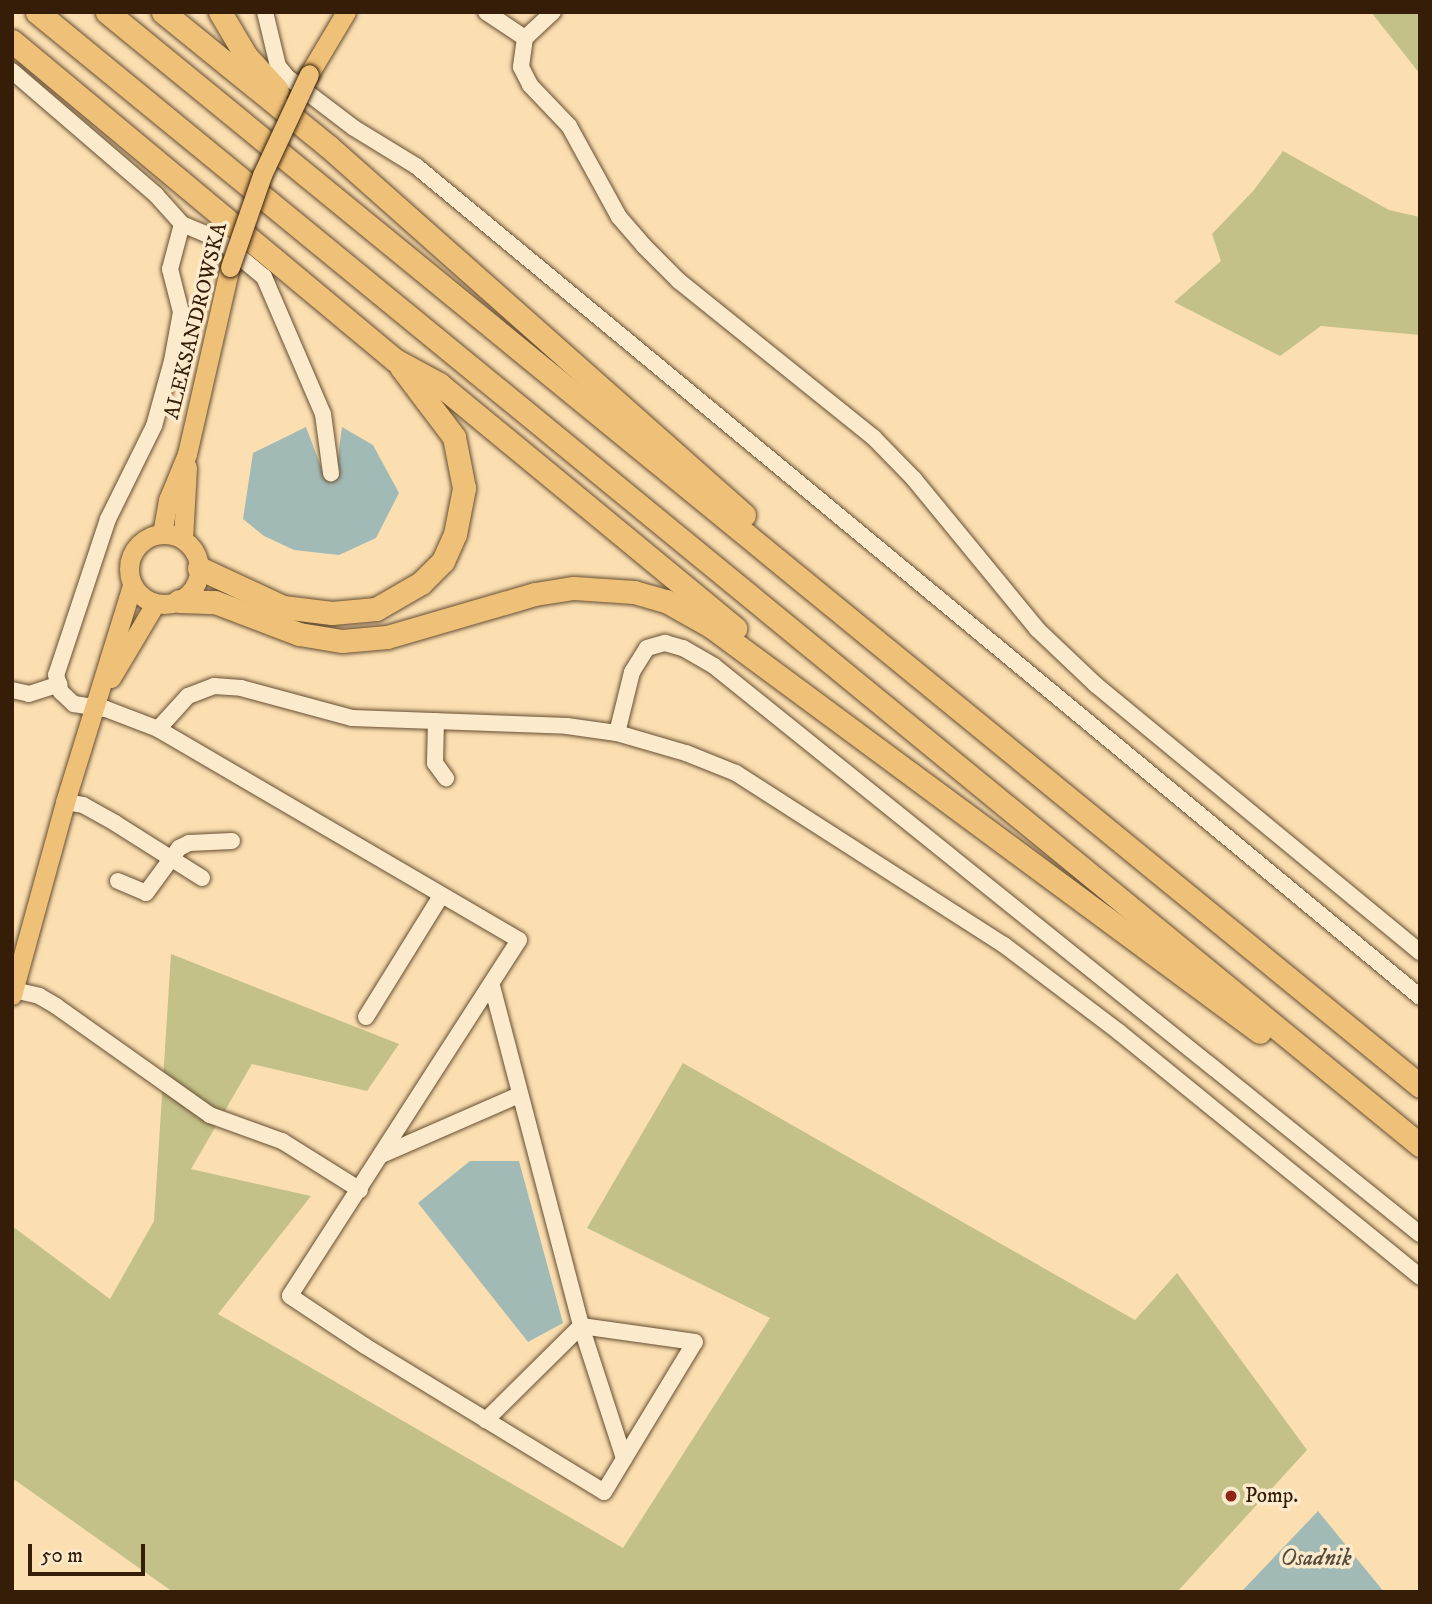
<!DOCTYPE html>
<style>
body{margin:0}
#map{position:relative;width:1432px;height:1604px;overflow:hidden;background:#fbdfb1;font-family:"IM FELL DW Pica",serif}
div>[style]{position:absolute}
.green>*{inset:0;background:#c3c188}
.water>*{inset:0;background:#a2bab6}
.roads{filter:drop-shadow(0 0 2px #664e32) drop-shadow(0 0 2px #664e32)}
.minor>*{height:16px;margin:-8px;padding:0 8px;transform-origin:8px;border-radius:8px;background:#fceacc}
.major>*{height:19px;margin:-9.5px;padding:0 9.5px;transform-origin:9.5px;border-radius:9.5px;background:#eec078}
.major>.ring{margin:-9.5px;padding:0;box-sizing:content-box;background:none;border:19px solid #eec078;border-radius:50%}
.highway>*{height:23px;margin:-11.5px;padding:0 11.5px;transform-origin:11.5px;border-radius:11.5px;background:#eec078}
.bridges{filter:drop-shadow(0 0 2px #351d08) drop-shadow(0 0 2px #351d08)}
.major-bridge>*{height:19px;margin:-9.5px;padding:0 9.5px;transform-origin:9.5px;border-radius:9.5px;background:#eec078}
.dots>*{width:19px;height:19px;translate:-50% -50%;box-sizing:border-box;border:4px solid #fceacc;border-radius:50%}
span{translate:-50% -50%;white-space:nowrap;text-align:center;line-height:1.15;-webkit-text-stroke:7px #fceacc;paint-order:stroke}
.street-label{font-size:21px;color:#351d08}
.poi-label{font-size:21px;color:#351d08}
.left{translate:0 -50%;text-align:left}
.water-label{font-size:23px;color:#564c3c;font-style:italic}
.frame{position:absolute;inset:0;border:14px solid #351d08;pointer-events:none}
.scale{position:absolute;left:28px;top:1544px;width:117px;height:32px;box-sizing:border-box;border:4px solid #351d08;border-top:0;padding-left:9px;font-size:21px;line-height:24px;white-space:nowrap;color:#351d08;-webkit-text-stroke:5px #fceacc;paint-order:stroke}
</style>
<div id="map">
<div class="green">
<i style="clip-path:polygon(1371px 12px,1420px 12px,1420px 74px)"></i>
<i style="clip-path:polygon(1283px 151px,1389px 210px,1420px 217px,1420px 335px,1321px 326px,1280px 356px,1174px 302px,1221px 261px,1212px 234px,1254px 190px)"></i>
<i style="clip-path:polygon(171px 954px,399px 1044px,367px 1091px,252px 1064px,191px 1169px,311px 1196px,218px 1314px,623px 1548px,770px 1318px,587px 1228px,683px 1063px,1135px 1320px,1177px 1273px,1307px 1450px,1177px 1592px,173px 1592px,12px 1478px,12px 1226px,110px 1299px,154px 1221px)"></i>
</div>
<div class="water">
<i style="clip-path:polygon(306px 427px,326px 480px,335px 479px,342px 427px,373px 445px,399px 493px,376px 538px,339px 555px,294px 550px,264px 536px,243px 519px,253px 453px)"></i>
<i style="clip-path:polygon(470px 1161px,519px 1161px,563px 1323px,528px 1342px,418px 1203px)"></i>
<i style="clip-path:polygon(1318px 1511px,1384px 1592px,1241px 1592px)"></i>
</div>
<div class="roads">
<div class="minor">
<i style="left:265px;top:12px;width:56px;rotate:76.5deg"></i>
<i style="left:278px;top:66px;width:14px;rotate:51deg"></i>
<i style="left:287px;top:77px;width:84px;rotate:37.3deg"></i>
<i style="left:354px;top:128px;width:73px;rotate:31.5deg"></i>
<i style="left:416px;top:166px;width:1303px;rotate:39.61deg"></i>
<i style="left:486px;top:12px;width:47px;rotate:33.7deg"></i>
<i style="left:553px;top:12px;width:38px;rotate:137deg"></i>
<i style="left:525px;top:38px;width:29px;rotate:98deg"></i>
<i style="left:521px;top:67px;width:20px;rotate:63deg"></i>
<i style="left:530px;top:85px;width:57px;rotate:46.4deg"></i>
<i style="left:569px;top:126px;width:104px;rotate:61.2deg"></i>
<i style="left:619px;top:217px;width:37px;rotate:49deg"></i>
<i style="left:643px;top:245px;width:51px;rotate:45deg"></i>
<i style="left:679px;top:281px;width:250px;rotate:38.8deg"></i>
<i style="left:874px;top:438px;width:57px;rotate:45.7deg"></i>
<i style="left:914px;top:479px;width:194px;rotate:50.6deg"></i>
<i style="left:1037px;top:629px;width:81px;rotate:43.5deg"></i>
<i style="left:1096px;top:685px;width:420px;rotate:39.5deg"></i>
<i style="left:12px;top:71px;width:190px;rotate:40.7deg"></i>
<i style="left:156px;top:195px;width:39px;rotate:48deg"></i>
<i style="left:182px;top:224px;width:39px;rotate:23deg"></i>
<i style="left:218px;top:239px;width:60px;rotate:39.6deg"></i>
<i style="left:264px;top:277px;width:149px;rotate:66.7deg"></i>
<i style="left:323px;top:414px;width:60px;rotate:82.3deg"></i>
<i style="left:182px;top:224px;width:47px;rotate:104.9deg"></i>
<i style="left:170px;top:269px;width:44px;rotate:75.7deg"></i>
<i style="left:181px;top:312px;width:50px;rotate:100.4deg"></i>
<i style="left:172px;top:361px;width:67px;rotate:105.5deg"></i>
<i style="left:154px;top:426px;width:104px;rotate:116.3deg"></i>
<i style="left:108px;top:519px;width:164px;rotate:108.4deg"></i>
<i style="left:56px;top:675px;width:18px;rotate:74deg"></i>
<i style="left:61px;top:692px;width:18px;rotate:43deg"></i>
<i style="left:74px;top:704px;width:32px;rotate:9deg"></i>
<i style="left:106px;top:709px;width:56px;rotate:21deg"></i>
<i style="left:158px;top:729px;width:418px;rotate:30.3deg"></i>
<i style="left:519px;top:940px;width:423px;rotate:122.8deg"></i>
<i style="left:290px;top:1296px;width:90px;rotate:33.7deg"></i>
<i style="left:365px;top:1346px;width:280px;rotate:31.4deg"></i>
<i style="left:604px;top:1492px;width:175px;rotate:-58.8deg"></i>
<i style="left:695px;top:1342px;width:115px;rotate:-172deg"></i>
<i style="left:581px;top:1326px;width:134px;rotate:135.3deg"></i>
<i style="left:12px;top:690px;width:17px;rotate:13deg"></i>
<i style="left:29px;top:694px;width:32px;rotate:-18deg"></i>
<i style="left:436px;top:721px;width:42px;rotate:91.4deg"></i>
<i style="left:435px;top:763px;width:19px;rotate:54deg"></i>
<i style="left:158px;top:729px;width:45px;rotate:-47.7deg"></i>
<i style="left:188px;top:696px;width:28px;rotate:-21deg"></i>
<i style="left:214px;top:686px;width:27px;rotate:4deg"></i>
<i style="left:241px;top:688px;width:115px;rotate:15.1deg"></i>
<i style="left:352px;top:718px;width:215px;rotate:2.1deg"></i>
<i style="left:567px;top:726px;width:50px;rotate:8deg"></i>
<i style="left:617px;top:733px;width:72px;rotate:16.2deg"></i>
<i style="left:686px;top:753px;width:54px;rotate:21.8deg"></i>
<i style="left:736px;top:773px;width:318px;rotate:32.7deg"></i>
<i style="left:1004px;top:945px;width:144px;rotate:37.1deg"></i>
<i style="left:1119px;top:1032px;width:388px;rotate:39.1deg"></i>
<i style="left:617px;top:733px;width:63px;rotate:-76.2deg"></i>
<i style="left:632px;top:672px;width:28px;rotate:-58deg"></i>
<i style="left:647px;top:648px;width:19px;rotate:-16deg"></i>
<i style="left:665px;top:643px;width:19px;rotate:16deg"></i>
<i style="left:683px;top:648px;width:36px;rotate:30deg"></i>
<i style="left:714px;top:666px;width:906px;rotate:38.82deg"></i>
<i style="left:65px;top:802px;width:18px;rotate:9deg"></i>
<i style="left:83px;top:805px;width:37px;rotate:29deg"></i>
<i style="left:115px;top:823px;width:103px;rotate:32.3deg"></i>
<i style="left:118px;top:881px;width:30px;rotate:23deg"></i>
<i style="left:146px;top:893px;width:56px;rotate:-53.7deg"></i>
<i style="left:179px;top:848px;width:11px;rotate:-27deg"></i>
<i style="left:189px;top:843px;width:43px;rotate:-2.7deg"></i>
<i style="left:492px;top:986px;width:351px;rotate:75.3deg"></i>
<i style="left:581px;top:1326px;width:139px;rotate:72deg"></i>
<i style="left:14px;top:990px;width:26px;rotate:13deg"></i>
<i style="left:39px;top:996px;width:20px;rotate:30deg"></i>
<i style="left:56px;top:1006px;width:189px;rotate:35.3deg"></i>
<i style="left:210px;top:1115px;width:77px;rotate:19.9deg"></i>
<i style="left:282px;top:1141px;width:92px;rotate:32.1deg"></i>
<i style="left:366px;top:1017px;width:142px;rotate:-58.2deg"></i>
<i style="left:384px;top:1154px;width:147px;rotate:-23.6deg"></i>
</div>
<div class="major">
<i style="left:309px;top:74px;width:72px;rotate:-59.2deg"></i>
<i class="ring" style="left:129px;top:534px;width:51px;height:51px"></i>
<i style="left:162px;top:534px;width:35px;rotate:-80deg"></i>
<i style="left:168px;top:500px;width:50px;rotate:-67.6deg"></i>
<i style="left:187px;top:454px;width:192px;rotate:-77.1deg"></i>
<i style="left:183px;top:539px;width:72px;rotate:-86.8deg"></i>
<i style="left:111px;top:678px;width:86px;rotate:-59.3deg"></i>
<i style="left:12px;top:995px;width:200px;rotate:-74.6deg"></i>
<i style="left:65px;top:802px;width:226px;rotate:-72.8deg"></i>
</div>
<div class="highway">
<i style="left:37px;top:12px;width:1788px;rotate:39.33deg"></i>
<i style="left:107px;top:12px;width:1696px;rotate:39.28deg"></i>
<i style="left:163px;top:12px;width:213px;rotate:39.1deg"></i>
<i style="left:328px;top:146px;width:556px;rotate:41.57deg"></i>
<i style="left:220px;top:12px;width:51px;rotate:59.4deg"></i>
<i style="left:246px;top:56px;width:46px;rotate:47.6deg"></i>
<i style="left:12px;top:41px;width:498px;rotate:39.8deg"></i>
<i style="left:395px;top:360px;width:50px;rotate:28.6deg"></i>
<i style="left:439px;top:384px;width:384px;rotate:39.5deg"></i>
<i style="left:199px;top:568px;width:93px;rotate:24.9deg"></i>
<i style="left:283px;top:607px;width:49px;rotate:7deg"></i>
<i style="left:332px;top:613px;width:44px;rotate:-5.2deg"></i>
<i style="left:376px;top:609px;width:52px;rotate:-30deg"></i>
<i style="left:421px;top:583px;width:31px;rotate:-45deg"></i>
<i style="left:443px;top:561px;width:30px;rotate:-66deg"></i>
<i style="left:455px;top:534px;width:47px;rotate:-78.9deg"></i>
<i style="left:464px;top:488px;width:52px;rotate:-101.1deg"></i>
<i style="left:454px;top:437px;width:88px;rotate:-127.1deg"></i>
<i style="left:179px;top:601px;width:36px;rotate:2deg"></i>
<i style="left:215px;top:602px;width:90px;rotate:20.9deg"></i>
<i style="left:299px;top:634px;width:44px;rotate:9.2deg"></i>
<i style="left:342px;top:641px;width:45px;rotate:-5.1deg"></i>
<i style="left:387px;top:637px;width:154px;rotate:-16.2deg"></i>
<i style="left:535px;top:594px;width:39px;rotate:-9deg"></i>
<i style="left:574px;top:588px;width:60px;rotate:3.8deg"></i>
<i style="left:634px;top:592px;width:33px;rotate:16deg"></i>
<i style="left:666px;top:601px;width:53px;rotate:29.5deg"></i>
<i style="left:712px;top:627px;width:681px;rotate:36.47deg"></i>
</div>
</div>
<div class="bridges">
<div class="major-bridge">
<i style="left:230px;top:267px;width:97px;rotate:-70.8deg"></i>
<i style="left:262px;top:175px;width:111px;rotate:-65deg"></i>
</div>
</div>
<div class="dots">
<i style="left:1231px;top:1496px;background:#8f2418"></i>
</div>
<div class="street-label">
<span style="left:196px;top:321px;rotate:-76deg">ALEKSANDROWSKA</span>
</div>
<div class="poi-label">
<span class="left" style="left:1245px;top:1496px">Pomp.</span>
</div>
<div class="water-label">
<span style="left:1316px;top:1559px">Osadnik</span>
</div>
<div class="frame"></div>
<div class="scale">50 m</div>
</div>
